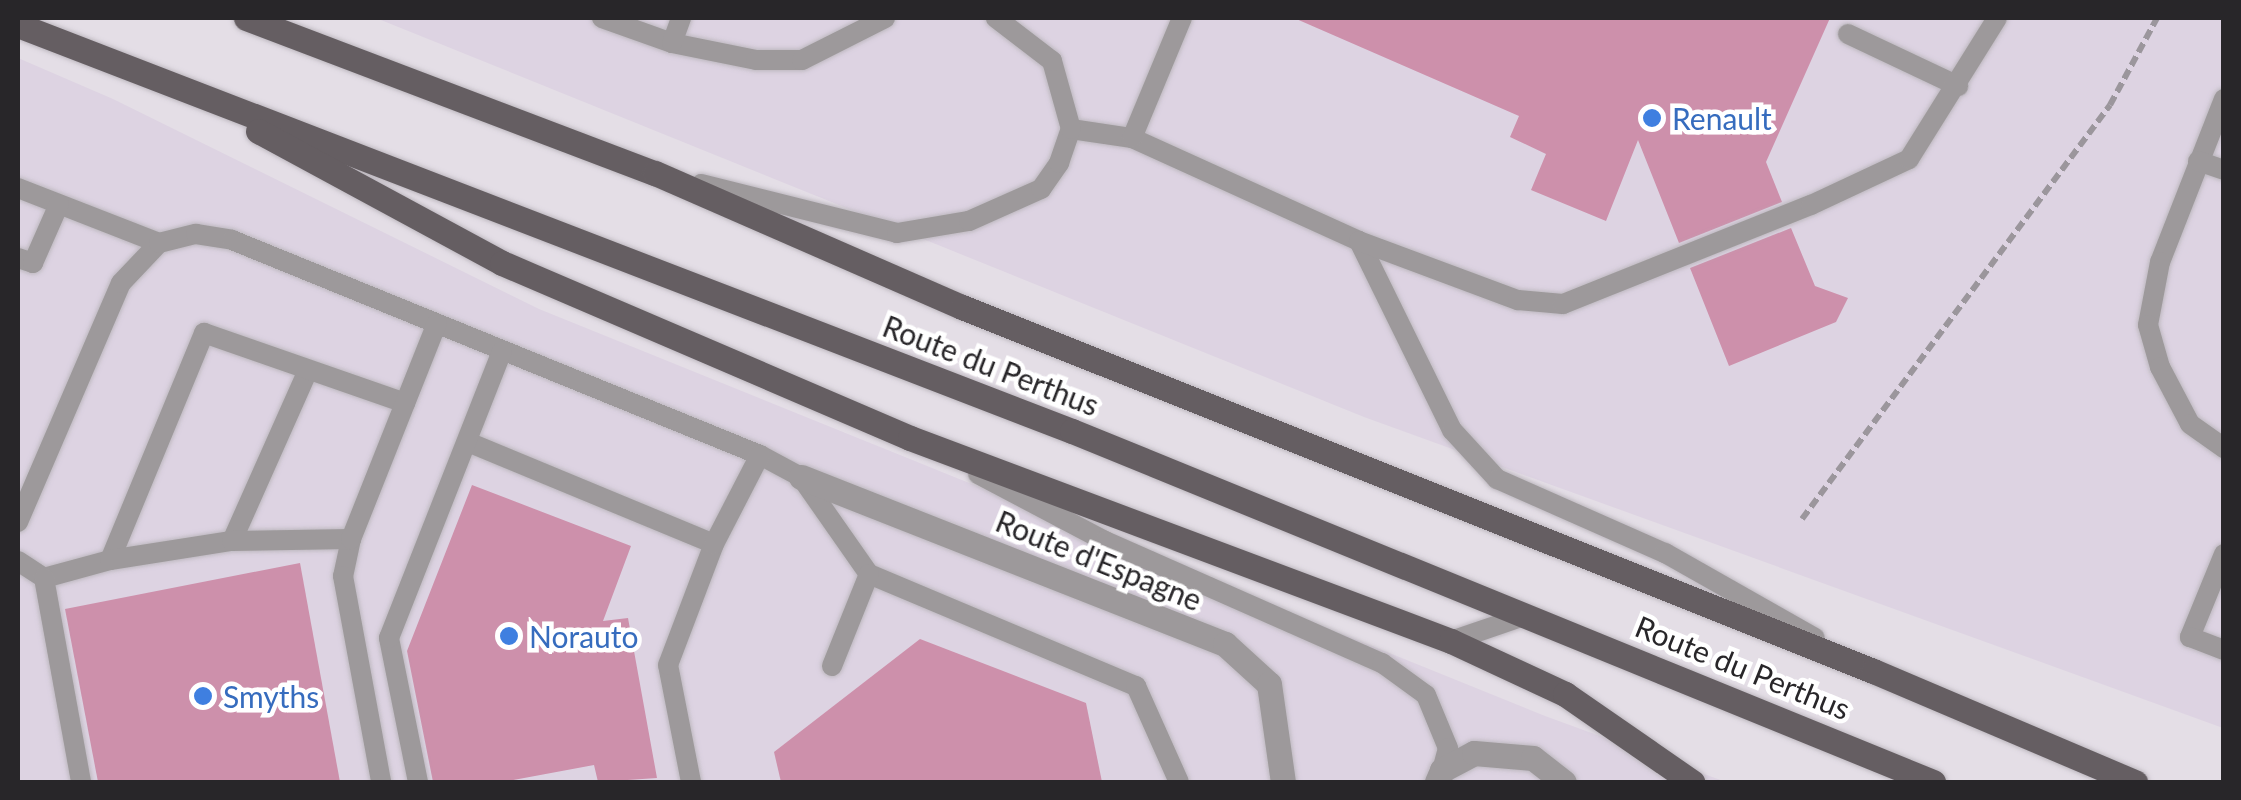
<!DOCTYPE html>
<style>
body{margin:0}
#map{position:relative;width:2241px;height:800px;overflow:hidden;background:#e4dee6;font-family:Lato,sans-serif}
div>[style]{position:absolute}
.built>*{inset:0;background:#ddd3e2}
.building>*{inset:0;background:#cd90ab}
.path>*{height:6px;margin-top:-3px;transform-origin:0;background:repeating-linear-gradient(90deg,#9b969c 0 10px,transparent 0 15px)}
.roads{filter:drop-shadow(0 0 2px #beb9c0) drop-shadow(0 0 2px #beb9c0)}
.service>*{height:20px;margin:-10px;padding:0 10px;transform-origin:10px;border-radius:10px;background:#9d999b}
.minor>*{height:25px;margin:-12.5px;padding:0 12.5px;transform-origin:12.5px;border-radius:12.5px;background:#9d999b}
.primary>*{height:25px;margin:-12.5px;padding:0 12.5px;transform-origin:12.5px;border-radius:12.5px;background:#655e62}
.dots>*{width:28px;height:28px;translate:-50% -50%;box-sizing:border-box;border:5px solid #fff;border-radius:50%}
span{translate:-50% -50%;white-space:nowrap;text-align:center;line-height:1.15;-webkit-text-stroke:9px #fff;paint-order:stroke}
.shop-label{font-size:30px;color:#366cbe}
.left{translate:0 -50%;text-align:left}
.street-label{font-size:30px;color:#282629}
.frame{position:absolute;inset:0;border:20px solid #282629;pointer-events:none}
</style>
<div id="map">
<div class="built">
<i style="clip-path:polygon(376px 18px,2223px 18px,2223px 728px,1364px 417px)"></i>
<i style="clip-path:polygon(18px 58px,113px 99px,539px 309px,1545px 716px,1726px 782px,18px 782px)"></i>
</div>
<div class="building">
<i style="clip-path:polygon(1294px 18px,1830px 18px,1766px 162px,1782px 202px,1679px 243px,1638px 140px,1606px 221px,1531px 190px,1546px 154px,1510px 137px,1519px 116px)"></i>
<i style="clip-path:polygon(1791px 228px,1815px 286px,1848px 298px,1836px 322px,1729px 366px,1690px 268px)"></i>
<i style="clip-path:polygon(472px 485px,631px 546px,603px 621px,628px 618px,657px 778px,598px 782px,594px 765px,502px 782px,433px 782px,407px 651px)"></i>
<i style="clip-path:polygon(300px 563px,340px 782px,98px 782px,65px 609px)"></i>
<i style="clip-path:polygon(920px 639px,1086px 703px,1102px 782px,781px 782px,774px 752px)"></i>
</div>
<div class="path">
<i style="left:1802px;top:519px;width:516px;rotate:-53.35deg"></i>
<i style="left:2110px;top:105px;width:99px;rotate:-61.6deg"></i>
</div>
<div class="roads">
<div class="service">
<i style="left:602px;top:18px;width:74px;rotate:19.7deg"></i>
<i style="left:672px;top:43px;width:86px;rotate:11.4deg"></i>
<i style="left:756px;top:60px;width:46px"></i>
<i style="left:802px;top:60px;width:93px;rotate:-26.8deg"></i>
<i style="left:1848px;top:34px;width:122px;rotate:25.3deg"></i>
<i style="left:672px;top:43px;width:27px;rotate:-70deg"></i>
<i style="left:2224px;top:99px;width:175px;rotate:111.4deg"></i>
<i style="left:2160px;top:262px;width:64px;rotate:100.8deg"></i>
<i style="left:2148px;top:325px;width:44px;rotate:74.1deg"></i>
<i style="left:2160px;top:367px;width:64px;rotate:62.2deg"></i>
<i style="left:2190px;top:424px;width:42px;rotate:35.2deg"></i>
<i style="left:1071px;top:129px;width:62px;rotate:8.4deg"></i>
<i style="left:1132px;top:138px;width:249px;rotate:24.4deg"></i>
<i style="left:1359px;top:241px;width:211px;rotate:63.8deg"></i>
<i style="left:1452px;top:430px;width:67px;rotate:47.4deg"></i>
<i style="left:1497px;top:479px;width:184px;rotate:23.8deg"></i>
<i style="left:1665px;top:553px;width:172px;rotate:29.5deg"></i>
<i style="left:1132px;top:138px;width:130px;rotate:-67.4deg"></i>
<i style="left:2198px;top:161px;width:28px;rotate:19deg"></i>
<i style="left:701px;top:184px;width:202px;rotate:14deg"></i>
<i style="left:897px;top:233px;width:73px;rotate:-9.5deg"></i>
<i style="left:969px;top:221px;width:79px;rotate:-24deg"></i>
<i style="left:1041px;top:189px;width:32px;rotate:-55deg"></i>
<i style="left:1059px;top:163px;width:36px;rotate:-71deg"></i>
<i style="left:1071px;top:129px;width:71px;rotate:-105.6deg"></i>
<i style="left:1052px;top:61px;width:71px;rotate:-142.5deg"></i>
<i style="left:18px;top:188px;width:151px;rotate:21.3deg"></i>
<i style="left:1359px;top:241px;width:170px;rotate:20.4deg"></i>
<i style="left:1518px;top:300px;width:45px;rotate:5.1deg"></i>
<i style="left:1563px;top:304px;width:267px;rotate:-21.8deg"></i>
<i style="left:1811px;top:205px;width:108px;rotate:-25.1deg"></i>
<i style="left:1909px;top:159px;width:166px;rotate:-58deg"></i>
<i style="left:18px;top:258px;width:16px;rotate:18deg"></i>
<i style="left:33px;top:263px;width:64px;rotate:-66.2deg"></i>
<i style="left:468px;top:442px;width:266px;rotate:22.5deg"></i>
<i style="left:978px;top:474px;width:144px;rotate:27.8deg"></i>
<i style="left:1105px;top:541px;width:303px;rotate:23.8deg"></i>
<i style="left:1382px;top:663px;width:54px;rotate:36deg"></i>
<i style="left:1426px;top:695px;width:57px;rotate:67.5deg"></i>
<i style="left:1448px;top:748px;width:23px;rotate:105deg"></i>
<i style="left:18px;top:522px;width:260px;rotate:-66.7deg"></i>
<i style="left:121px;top:283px;width:55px;rotate:-46.5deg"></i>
<i style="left:159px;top:243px;width:38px;rotate:-14deg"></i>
<i style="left:196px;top:234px;width:36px;rotate:9deg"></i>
<i style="left:232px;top:240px;width:570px;rotate:22.16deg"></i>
<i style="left:760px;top:455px;width:47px;rotate:28.2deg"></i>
<i style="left:801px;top:477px;width:118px;rotate:55deg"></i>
<i style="left:869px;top:574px;width:290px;rotate:22.8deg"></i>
<i style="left:1136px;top:686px;width:105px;rotate:65.9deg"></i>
<i style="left:351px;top:539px;width:38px;rotate:102deg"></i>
<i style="left:343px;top:576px;width:209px;rotate:79.5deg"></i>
<i style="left:232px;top:541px;width:187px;rotate:-66deg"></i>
<i style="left:2224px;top:554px;width:90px;rotate:112.3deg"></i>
<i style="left:2190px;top:637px;width:36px;rotate:21deg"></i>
<i style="left:110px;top:560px;width:246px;rotate:-67.5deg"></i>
<i style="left:204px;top:333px;width:213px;rotate:19.2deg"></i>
<i style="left:18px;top:561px;width:31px;rotate:33deg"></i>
<i style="left:44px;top:578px;width:68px;rotate:-15.3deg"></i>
<i style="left:110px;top:560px;width:123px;rotate:-8.9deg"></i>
<i style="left:232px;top:541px;width:119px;rotate:-1deg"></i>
<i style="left:351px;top:539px;width:232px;rotate:-68.3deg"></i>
<i style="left:44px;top:578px;width:207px;rotate:79.7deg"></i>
<i style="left:1451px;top:641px;width:80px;rotate:-18.9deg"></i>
<i style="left:832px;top:666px;width:99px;rotate:-68.1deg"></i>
<i style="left:418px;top:782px;width:147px;rotate:-101.4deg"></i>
<i style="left:389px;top:638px;width:308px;rotate:-68.5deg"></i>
<i style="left:691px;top:782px;width:119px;rotate:-101.1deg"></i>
<i style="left:668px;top:665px;width:129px;rotate:-69.2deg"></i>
<i style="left:714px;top:544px;width:100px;rotate:-62.7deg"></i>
</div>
<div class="minor">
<i style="left:801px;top:477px;width:456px;rotate:21.5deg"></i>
<i style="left:1225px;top:644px;width:59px;rotate:42.3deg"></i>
<i style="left:1269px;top:684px;width:99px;rotate:81.9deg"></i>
<i style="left:1437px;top:782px;width:13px;rotate:-67deg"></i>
<i style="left:1442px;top:770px;width:36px;rotate:-28deg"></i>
<i style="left:1474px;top:753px;width:59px;rotate:4.8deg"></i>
<i style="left:1533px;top:758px;width:39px;rotate:38deg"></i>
</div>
<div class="primary">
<i style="left:246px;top:18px;width:437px;rotate:20.8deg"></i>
<i style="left:655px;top:173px;width:335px;rotate:23.6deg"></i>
<i style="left:962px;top:307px;width:981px;rotate:21.78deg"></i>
<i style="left:1873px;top:671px;width:285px;rotate:23deg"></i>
<i style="left:18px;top:25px;width:1129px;rotate:21.07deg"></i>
<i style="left:1072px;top:431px;width:930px;rotate:22.18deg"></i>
<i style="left:258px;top:131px;width:277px;rotate:28.4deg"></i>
<i style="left:502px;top:263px;width:444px;rotate:23.2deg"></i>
<i style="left:910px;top:438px;width:578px;rotate:20.57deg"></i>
<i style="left:1451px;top:641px;width:126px;rotate:24.9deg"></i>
<i style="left:1565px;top:694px;width:155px;rotate:34.7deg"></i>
</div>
</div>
<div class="dots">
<i style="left:1652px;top:118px;background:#3f7fe0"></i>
<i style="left:509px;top:636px;background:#3f7fe0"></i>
<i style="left:203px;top:696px;background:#3f7fe0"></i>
</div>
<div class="shop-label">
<span class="left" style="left:1672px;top:118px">Renault</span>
<span class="left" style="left:529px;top:636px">Norauto</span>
<span class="left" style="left:223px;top:696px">Smyths</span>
</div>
<div class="street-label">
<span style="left:991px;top:365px;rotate:21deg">Route du Perthus</span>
<span style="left:1099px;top:560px;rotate:22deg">Route d'Espagne</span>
<span style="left:1743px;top:667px;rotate:22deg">Route du Perthus</span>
</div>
<div class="frame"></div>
</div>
